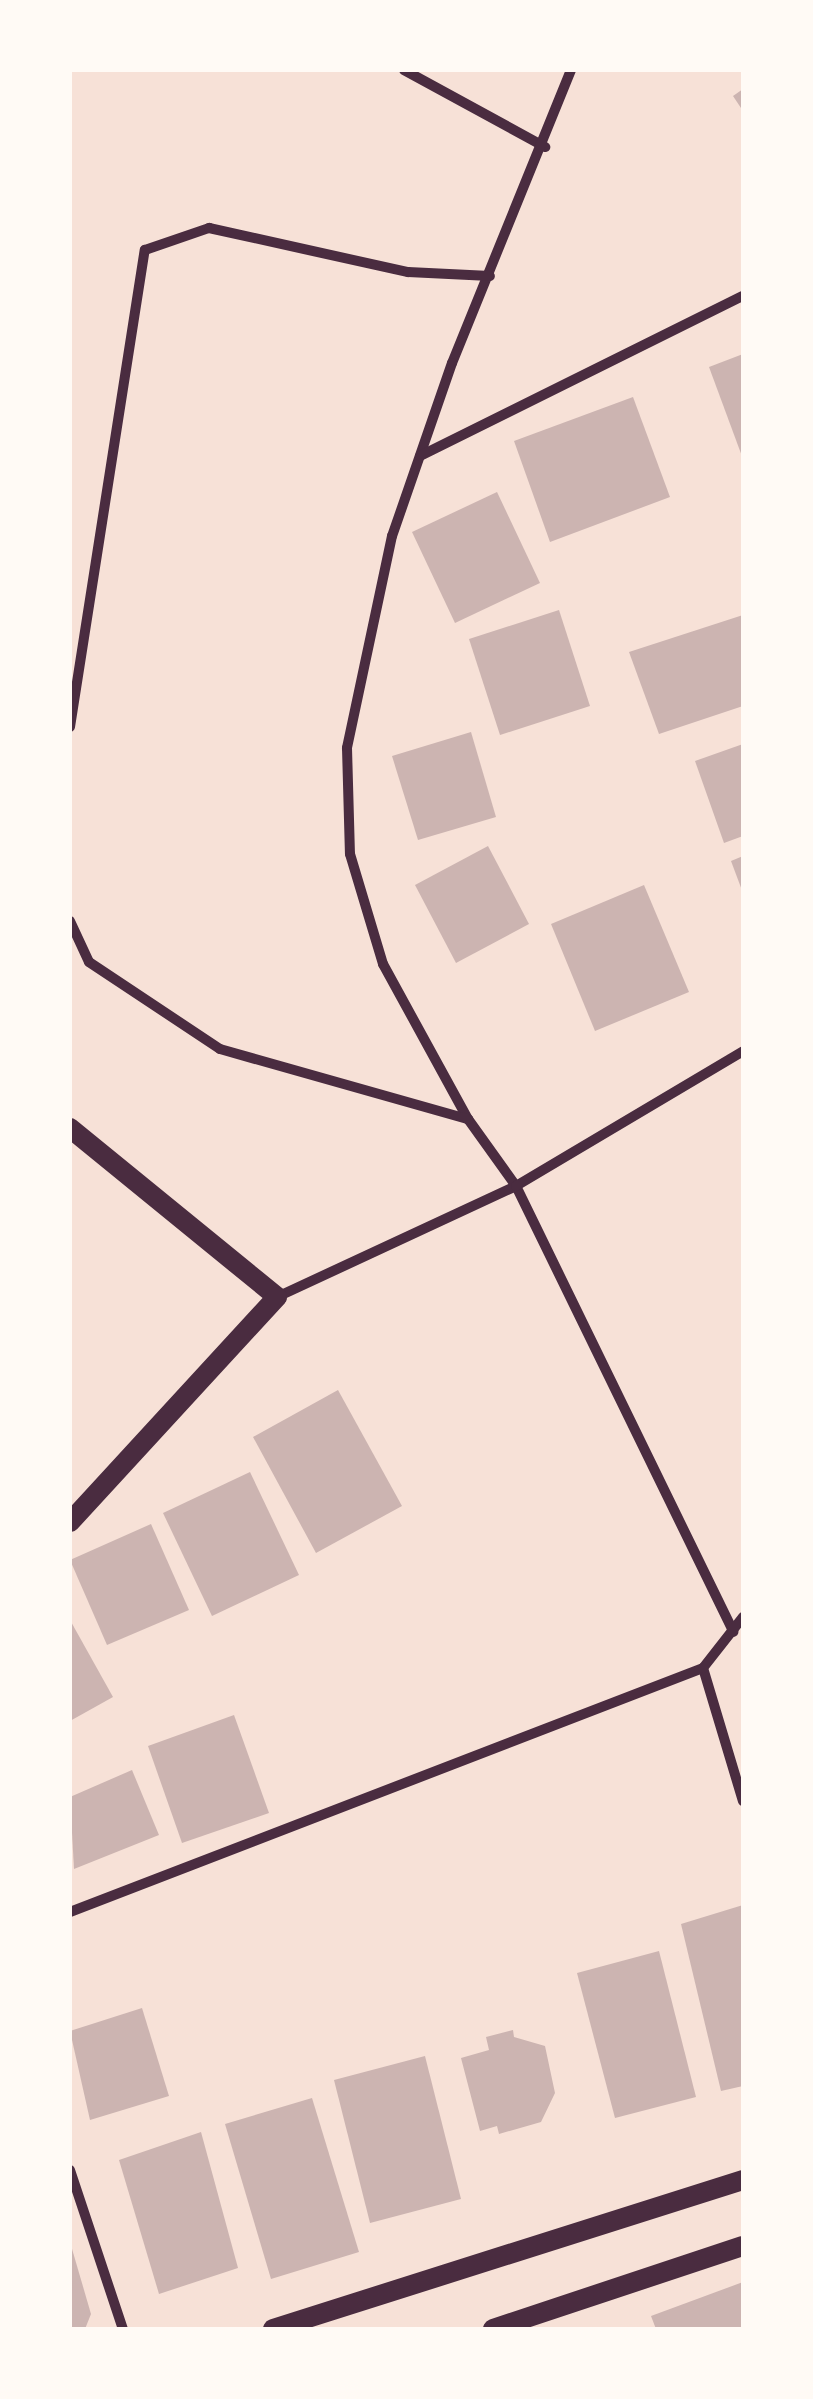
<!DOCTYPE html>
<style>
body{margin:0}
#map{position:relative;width:813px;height:2399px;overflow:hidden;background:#f7e1d7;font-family:"Golos Text",sans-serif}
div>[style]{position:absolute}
.building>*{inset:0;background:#ccb4b1}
.minor>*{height:10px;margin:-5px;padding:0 5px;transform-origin:5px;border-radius:5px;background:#4a2c40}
.secondary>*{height:20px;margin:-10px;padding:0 10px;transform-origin:10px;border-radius:10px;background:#4a2c40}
span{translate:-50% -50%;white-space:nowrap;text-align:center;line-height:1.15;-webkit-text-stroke:8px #fffaf5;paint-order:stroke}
.frame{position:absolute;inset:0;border:72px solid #fffaf5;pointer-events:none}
</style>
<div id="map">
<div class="building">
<i style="clip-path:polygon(743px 89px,743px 111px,733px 96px)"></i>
<i style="clip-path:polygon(743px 354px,743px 459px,709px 367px)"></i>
<i style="clip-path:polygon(633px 397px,670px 497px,550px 542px,514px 441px)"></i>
<i style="clip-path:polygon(497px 492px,540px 583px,455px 623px,412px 532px)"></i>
<i style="clip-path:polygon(559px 610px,590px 706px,500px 735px,469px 639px)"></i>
<i style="clip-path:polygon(743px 615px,743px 706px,659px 734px,629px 652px)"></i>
<i style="clip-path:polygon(471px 732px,496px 817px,418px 840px,392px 756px)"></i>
<i style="clip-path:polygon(743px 744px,743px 836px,724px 843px,695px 761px)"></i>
<i style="clip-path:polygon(488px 846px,529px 924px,456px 963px,415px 885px)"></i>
<i style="clip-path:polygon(743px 856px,743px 893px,731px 861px)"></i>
<i style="clip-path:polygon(644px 885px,689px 992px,595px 1031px,551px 924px)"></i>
<i style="clip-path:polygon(338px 1390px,402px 1506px,316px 1553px,253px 1437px)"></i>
<i style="clip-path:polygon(250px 1472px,299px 1575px,212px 1616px,163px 1513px)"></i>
<i style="clip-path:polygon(151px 1524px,189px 1610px,107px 1645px,70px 1560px)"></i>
<i style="clip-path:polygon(70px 1620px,113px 1697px,70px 1721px)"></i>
<i style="clip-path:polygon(234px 1715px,269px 1813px,182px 1843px,148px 1746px)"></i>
<i style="clip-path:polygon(132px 1770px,159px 1835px,74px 1869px,70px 1797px)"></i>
<i style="clip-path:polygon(743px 1905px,743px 2086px,721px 2091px,681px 1924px)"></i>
<i style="clip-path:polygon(659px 1951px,696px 2097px,615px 2118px,577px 1973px)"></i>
<i style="clip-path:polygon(142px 2008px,169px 2096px,90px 2120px,70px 2031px)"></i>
<i style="clip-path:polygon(513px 2030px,514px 2037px,545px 2046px,555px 2093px,541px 2122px,499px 2134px,497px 2126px,480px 2131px,461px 2058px,489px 2050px,486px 2037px)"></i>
<i style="clip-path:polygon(425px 2056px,461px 2199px,370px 2223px,334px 2080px)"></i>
<i style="clip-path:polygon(312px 2098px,359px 2252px,271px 2279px,225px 2124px)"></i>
<i style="clip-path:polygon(201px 2132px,238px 2268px,159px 2294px,119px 2160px)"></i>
<i style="clip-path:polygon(70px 2242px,91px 2314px,85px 2329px,70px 2329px)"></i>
<i style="clip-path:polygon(743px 2282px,743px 2329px,656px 2329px,651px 2316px)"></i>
</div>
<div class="minor">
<i style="left:404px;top:70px;width:161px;rotate:28.6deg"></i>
<i style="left:571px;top:70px;width:316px;rotate:112.1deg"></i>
<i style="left:452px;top:363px;width:183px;rotate:109.1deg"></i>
<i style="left:392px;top:536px;width:217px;rotate:102deg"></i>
<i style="left:347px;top:748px;width:106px;rotate:88.4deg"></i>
<i style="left:350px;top:854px;width:115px;rotate:73.3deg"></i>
<i style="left:383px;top:964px;width:177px;rotate:61.3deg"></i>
<i style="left:468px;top:1119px;width:82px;rotate:54.4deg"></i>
<i style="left:516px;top:1186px;width:496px;rotate:64deg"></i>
<i style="left:420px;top:456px;width:360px;rotate:-26.4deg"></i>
<i style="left:70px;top:727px;width:483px;rotate:-81.1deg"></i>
<i style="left:145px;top:250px;width:68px;rotate:-19deg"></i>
<i style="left:209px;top:228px;width:204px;rotate:12.5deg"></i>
<i style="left:408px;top:272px;width:82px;rotate:2.8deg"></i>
<i style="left:70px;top:921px;width:45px;rotate:65.1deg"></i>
<i style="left:89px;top:962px;width:157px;rotate:33.6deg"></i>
<i style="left:220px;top:1049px;width:258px;rotate:15.8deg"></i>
<i style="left:277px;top:1297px;width:264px;rotate:-24.9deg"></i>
<i style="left:516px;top:1186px;width:264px;rotate:-30.7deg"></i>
<i style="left:703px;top:1668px;width:139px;rotate:73.3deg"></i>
<i style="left:70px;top:1912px;width:678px;rotate:-21.08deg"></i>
<i style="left:703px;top:1668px;width:65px;rotate:-51.9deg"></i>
<i style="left:70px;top:2170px;width:168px;rotate:71.6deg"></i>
</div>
<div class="secondary">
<i style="left:70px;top:1128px;width:267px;rotate:39.2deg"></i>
<i style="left:277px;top:1297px;width:306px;rotate:132.6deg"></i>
<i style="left:273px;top:2329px;width:493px;rotate:-17.6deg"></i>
<i style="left:493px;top:2329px;width:263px;rotate:-18.4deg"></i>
</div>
<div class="frame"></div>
</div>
